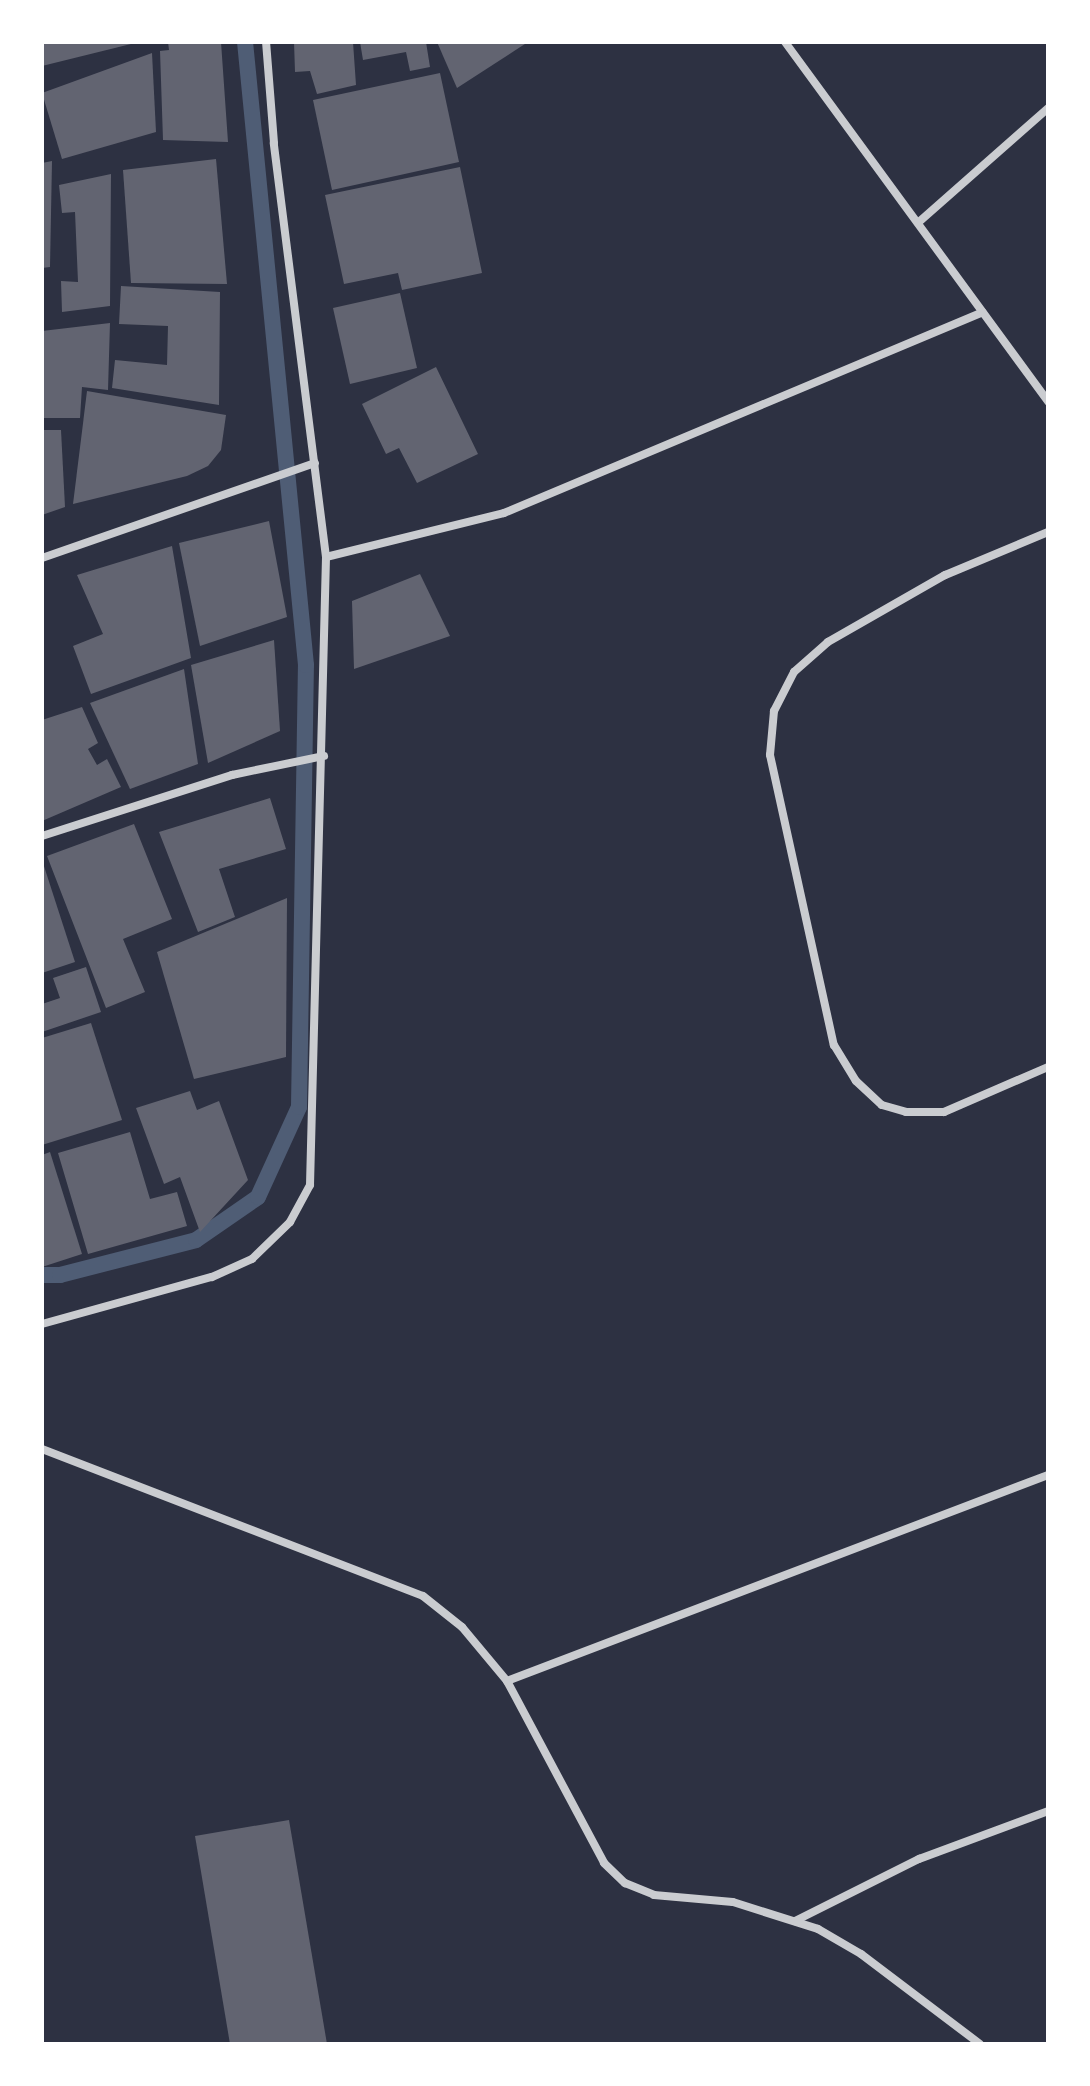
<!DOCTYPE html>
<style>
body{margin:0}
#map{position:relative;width:1090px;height:2086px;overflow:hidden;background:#2d3142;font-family:"Golos Text",sans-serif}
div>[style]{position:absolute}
.stream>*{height:16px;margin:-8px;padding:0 8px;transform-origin:8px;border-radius:8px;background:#4f5d75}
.building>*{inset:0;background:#626471}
.minor>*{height:8px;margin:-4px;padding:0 4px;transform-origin:4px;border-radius:4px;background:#caccd0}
span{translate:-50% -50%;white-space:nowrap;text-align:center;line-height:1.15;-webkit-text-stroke:6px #fff;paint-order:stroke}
.frame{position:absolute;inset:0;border:44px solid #fff;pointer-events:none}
</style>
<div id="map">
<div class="stream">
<i style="left:42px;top:1275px;width:18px"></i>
<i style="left:60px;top:1275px;width:140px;rotate:-14.4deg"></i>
<i style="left:196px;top:1240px;width:75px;rotate:-34.7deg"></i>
<i style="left:258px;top:1197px;width:99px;rotate:-65.5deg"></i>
<i style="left:299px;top:1107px;width:442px;rotate:-89.1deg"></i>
<i style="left:306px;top:665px;width:626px;rotate:-95.59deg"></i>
</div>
<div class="building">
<i style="clip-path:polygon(42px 42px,134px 42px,135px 43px,42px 66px)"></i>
<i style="clip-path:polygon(168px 42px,221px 42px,228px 142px,163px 140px,160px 51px,169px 50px)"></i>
<i style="clip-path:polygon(294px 42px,353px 42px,356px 85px,317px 94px,310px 71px,295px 72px)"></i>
<i style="clip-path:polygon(360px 42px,426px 42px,430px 67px,410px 71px,406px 52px,363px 60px)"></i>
<i style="clip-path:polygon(437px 42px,528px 42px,457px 88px)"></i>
<i style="clip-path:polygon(152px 53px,156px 132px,62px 159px,42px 93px)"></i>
<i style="clip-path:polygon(440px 73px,459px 162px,332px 190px,313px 100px)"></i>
<i style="clip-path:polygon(216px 159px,227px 284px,131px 283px,123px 170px)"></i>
<i style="clip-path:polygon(52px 161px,50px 267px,42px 268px,42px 163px)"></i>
<i style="clip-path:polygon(460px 167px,482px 273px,402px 290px,398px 273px,344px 284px,325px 195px)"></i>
<i style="clip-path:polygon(111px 174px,110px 306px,62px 312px,61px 281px,78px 282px,75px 212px,62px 213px,59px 185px)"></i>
<i style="clip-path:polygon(121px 286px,220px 292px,219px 405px,112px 388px,115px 360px,167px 365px,168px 326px,119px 324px)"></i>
<i style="clip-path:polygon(400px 293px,417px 368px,350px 384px,333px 308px)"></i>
<i style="clip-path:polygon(110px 323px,108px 390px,82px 387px,80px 418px,42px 418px,42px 331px)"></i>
<i style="clip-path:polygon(436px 367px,478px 454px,417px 483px,399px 448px,386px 454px,362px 404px)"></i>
<i style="clip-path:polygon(87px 391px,226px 415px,221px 450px,208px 466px,187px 476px,73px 504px)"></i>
<i style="clip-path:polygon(42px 430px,61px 430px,65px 507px,42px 515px)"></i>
<i style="clip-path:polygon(269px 521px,287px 617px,200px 646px,179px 543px)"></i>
<i style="clip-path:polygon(172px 546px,191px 658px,91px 694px,73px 646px,103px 634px,77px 575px)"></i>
<i style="clip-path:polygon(420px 574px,450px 636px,354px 669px,352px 601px)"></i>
<i style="clip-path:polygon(274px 640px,280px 731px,208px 763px,191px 665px)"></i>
<i style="clip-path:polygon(184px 669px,198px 764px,130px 789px,90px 703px)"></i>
<i style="clip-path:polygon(82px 707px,98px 743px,88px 749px,97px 765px,107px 759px,121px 787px,42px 821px,42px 720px)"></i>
<i style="clip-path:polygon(270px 798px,286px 849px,219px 869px,235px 917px,198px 932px,159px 832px)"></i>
<i style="clip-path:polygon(134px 824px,172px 919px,123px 939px,145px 992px,106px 1008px,47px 856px)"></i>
<i style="clip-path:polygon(42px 860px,75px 962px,42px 973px)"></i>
<i style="clip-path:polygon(287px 898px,286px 1057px,194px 1079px,157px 952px)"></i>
<i style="clip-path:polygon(86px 967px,101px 1012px,42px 1032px,42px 1004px,60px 998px,53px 978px)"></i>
<i style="clip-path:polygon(91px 1023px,122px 1120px,42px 1145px,42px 1038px)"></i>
<i style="clip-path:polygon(190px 1091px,197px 1110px,219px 1101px,248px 1180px,200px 1232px,180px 1177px,164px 1184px,136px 1108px)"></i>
<i style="clip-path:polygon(130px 1132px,150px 1199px,177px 1192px,187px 1226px,88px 1254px,58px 1153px)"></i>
<i style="clip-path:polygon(50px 1152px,82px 1254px,42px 1267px,42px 1155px)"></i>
<i style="clip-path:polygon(289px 1820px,327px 2044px,230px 2044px,195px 1836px)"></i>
</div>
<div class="minor">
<i style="left:785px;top:42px;width:446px;rotate:53.8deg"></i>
<i style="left:920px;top:221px;width:171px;rotate:-41.4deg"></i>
<i style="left:1048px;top:532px;width:112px;rotate:157.3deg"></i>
<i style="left:945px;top:575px;width:135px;rotate:150.2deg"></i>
<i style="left:828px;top:642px;width:45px;rotate:138.6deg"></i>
<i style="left:794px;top:672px;width:44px;rotate:117.1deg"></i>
<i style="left:774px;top:711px;width:44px;rotate:95.2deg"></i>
<i style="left:770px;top:755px;width:297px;rotate:77.6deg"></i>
<i style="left:834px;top:1045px;width:42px;rotate:58.6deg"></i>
<i style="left:856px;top:1081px;width:35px;rotate:43deg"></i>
<i style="left:882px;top:1105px;width:25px;rotate:16deg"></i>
<i style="left:906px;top:1112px;width:38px"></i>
<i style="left:944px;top:1112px;width:113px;rotate:-23.4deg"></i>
<i style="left:326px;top:557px;width:183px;rotate:-13.9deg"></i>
<i style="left:504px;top:513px;width:519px;rotate:-22.76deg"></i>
<i style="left:42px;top:558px;width:289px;rotate:-19.2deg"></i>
<i style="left:42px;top:836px;width:200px;rotate:-17.8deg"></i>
<i style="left:232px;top:775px;width:94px;rotate:-11.7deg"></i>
<i style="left:42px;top:1324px;width:176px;rotate:-15.5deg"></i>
<i style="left:212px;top:1277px;width:44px;rotate:-24.2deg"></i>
<i style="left:252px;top:1259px;width:53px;rotate:-44.2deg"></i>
<i style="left:290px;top:1222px;width:42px;rotate:-61.6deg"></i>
<i style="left:310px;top:1185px;width:628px;rotate:-88.54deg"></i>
<i style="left:326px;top:557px;width:417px;rotate:-97.2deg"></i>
<i style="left:274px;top:143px;width:101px;rotate:-94.5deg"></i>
<i style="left:42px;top:1449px;width:408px;rotate:21.1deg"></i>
<i style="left:423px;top:1596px;width:50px;rotate:38.5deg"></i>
<i style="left:462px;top:1627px;width:70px;rotate:50.2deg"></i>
<i style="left:507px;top:1681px;width:206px;rotate:61.9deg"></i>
<i style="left:604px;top:1863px;width:29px;rotate:44deg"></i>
<i style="left:625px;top:1883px;width:31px;rotate:22deg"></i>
<i style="left:654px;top:1895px;width:79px;rotate:5.1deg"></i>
<i style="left:733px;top:1902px;width:89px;rotate:17.6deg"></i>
<i style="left:818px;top:1929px;width:50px;rotate:30.2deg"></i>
<i style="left:861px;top:1954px;width:149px;rotate:37.1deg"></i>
<i style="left:507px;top:1681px;width:579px;rotate:-20.85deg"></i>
<i style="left:795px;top:1921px;width:139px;rotate:-26.6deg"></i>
<i style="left:919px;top:1859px;width:138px;rotate:-20.4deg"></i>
</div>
<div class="frame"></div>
</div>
